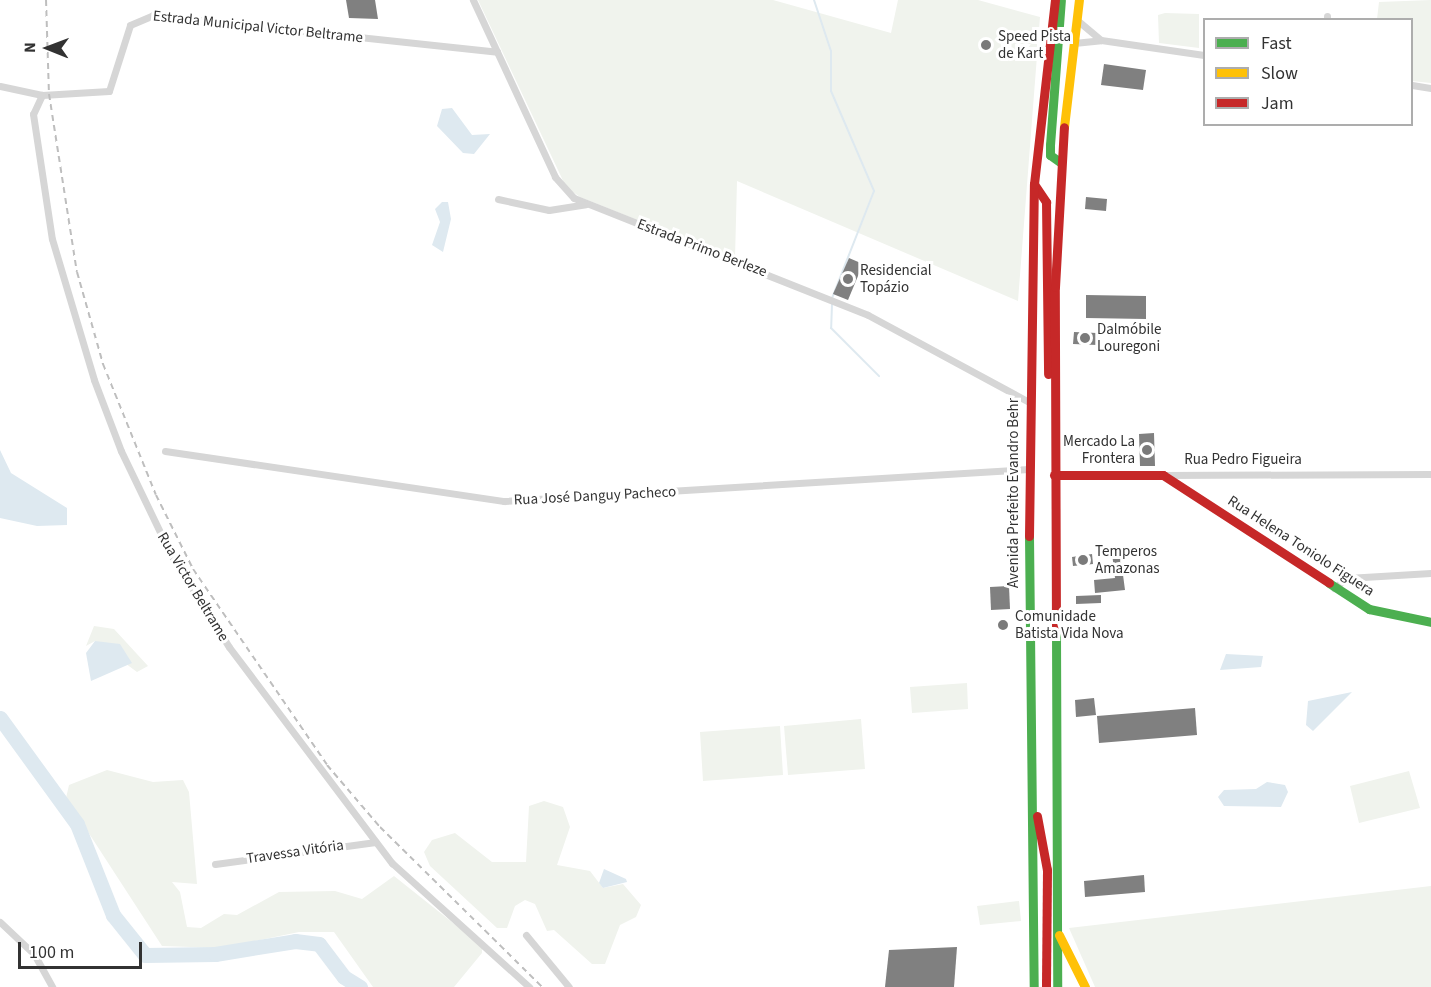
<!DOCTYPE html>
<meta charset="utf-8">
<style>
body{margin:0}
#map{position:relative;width:1431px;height:987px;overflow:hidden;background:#fff;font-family:"Source Sans 3",sans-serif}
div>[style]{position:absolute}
.green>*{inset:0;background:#f0f3ed}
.water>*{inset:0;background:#dee9f0}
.stream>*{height:2px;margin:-1px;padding:0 1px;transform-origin:1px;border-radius:1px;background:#dee9f0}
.river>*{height:15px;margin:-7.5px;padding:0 7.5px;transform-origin:7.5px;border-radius:7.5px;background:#dee9f0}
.building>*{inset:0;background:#808080}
.street>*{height:7px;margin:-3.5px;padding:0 3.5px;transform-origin:3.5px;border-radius:3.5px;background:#d6d6d6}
.fast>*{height:9px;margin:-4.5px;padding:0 4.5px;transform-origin:4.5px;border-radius:4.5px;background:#4caf50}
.slow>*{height:9px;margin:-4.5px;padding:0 4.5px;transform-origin:4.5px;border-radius:4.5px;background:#ffc107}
.jam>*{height:9px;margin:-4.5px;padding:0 4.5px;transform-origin:4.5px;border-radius:4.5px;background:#c62828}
.rail>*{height:2px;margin-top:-1px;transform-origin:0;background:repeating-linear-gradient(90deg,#bebebe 0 6px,transparent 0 10.5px)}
.dots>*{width:16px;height:16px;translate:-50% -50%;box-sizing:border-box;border:3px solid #fff;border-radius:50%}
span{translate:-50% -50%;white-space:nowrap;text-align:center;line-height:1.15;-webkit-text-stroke:6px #fff;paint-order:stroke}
.street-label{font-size:15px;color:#323232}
.poi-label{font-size:15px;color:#323232}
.left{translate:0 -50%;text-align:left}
.right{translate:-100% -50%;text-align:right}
.legend{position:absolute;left:1203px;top:18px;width:210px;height:108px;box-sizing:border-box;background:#fff;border:2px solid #adadad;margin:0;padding:8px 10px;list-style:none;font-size:18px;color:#323232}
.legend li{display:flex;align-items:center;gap:12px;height:30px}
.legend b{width:30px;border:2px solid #adadad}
.north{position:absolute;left:18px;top:18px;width:60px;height:60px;-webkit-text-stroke:4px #fff;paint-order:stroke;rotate:271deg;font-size:16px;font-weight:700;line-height:24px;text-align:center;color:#323232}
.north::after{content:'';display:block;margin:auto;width:21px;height:27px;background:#323232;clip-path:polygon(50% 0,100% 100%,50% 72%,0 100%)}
.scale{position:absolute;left:18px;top:942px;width:124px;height:27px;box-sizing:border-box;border:3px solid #323232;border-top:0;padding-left:8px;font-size:18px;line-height:21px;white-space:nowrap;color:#323232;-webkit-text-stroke:4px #fff;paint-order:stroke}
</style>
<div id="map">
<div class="green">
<i style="clip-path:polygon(478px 0,773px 0,891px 33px,898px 0,978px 0,1040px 17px,1018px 301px,737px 181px,735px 259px,580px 197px,566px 187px)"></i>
<i style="clip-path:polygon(1431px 0,1431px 83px,1412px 81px,1412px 20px,1377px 19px,1379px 2px)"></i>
<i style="clip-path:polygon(1165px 13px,1199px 14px,1199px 48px,1159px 43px,1158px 15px)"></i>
<i style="clip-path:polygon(94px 626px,114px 629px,148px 666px,137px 672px,95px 641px,86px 646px)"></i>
<i style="clip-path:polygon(967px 683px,968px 709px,912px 713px,910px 687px)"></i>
<i style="clip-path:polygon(861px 719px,865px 769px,788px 775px,784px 726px)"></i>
<i style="clip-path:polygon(780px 726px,783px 775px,703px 781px,700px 732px)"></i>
<i style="clip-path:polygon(107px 770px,153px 782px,183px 780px,189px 792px,197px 884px,172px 882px,180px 892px,187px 927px,201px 928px,224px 914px,237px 915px,279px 892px,335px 891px,362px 899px,394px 876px,482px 946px,482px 953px,454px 987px,373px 987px,334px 932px,299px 932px,221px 948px,162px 946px,66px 798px,69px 785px)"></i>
<i style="clip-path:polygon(1409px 771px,1420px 808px,1359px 823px,1350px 786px)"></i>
<i style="clip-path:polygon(544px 801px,563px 807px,570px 827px,557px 865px,590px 871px,603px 888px,623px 884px,641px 905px,636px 917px,620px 925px,605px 964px,592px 964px,554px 930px,547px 931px,535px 904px,525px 900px,515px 906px,507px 928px,497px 928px,430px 866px,424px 852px,432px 840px,455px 833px,492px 862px,526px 862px,529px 806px)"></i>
<i style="clip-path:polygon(1431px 886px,1431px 987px,1095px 987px,1069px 928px)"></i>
<i style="clip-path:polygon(1019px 901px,1021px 921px,980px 925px,977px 906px)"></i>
</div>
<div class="water">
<i style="clip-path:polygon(452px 108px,472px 135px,490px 134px,474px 154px,463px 153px,437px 126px,442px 109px)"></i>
<i style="clip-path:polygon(442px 202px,448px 202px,451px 219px,443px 252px,432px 245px,440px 222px,435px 209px)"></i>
<i style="clip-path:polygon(0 450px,11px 473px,67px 508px,67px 525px,37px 526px,0 518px)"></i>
<i style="clip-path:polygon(95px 641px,120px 644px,132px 663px,91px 681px,86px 653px)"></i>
<i style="clip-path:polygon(1226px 654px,1263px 656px,1261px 667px,1220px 670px)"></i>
<i style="clip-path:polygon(1352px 692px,1313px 731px,1306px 725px,1308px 701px)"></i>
<i style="clip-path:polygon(1267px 782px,1285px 785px,1288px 792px,1281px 807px,1224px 806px,1218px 797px,1224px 790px,1256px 789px)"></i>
<i style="clip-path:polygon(604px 869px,626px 879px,627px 882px,603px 888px,599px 883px)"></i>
</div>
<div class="stream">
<i style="left:814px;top:0;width:54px;rotate:71.6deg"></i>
<i style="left:831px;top:51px;width:40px;rotate:90deg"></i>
<i style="left:831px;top:91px;width:109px;rotate:66.7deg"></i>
<i style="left:874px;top:191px;width:115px;rotate:111.4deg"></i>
<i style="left:832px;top:304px;width:24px;rotate:92deg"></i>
<i style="left:831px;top:328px;width:68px;rotate:45deg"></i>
</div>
<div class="river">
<i style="left:0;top:718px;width:131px;rotate:54deg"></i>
<i style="left:77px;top:824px;width:98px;rotate:68.4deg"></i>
<i style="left:113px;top:915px;width:51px;rotate:51.3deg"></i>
<i style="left:145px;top:955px;width:70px;rotate:-0.8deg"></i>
<i style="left:215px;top:954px;width:81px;rotate:-9.2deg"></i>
<i style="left:295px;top:941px;width:24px;rotate:7deg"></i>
<i style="left:319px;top:944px;width:41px;rotate:52.9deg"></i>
<i style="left:344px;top:977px;width:19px;rotate:32deg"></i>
</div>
<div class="building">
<i style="clip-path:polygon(346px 0,375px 0,378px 19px,349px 18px)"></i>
<i style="clip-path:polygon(1104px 64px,1146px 70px,1143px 90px,1101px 85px)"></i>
<i style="clip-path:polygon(1086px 197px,1107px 199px,1106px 211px,1085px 209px)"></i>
<i style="clip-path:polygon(849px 258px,863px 264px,848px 300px,833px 294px)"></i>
<i style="clip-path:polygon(1086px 295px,1146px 296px,1146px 319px,1086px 318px)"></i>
<i style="clip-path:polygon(1074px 332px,1097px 333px,1097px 345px,1073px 344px)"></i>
<i style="clip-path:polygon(1154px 433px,1155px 466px,1140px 466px,1139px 434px)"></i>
<i style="clip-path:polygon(1120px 552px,1125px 590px,1095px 593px,1094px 580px,1115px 578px,1112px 553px)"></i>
<i style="clip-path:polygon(1092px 554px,1093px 564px,1073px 566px,1072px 557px)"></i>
<i style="clip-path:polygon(1009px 586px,1010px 609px,991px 610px,990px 587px)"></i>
<i style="clip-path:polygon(1101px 595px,1101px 603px,1076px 604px,1076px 596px)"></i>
<i style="clip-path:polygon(1094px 698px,1096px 715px,1076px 717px,1075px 700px)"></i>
<i style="clip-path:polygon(1195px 708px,1197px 735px,1099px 743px,1097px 716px)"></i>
<i style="clip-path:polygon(1144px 875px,1145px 892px,1085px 897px,1084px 881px)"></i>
<i style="clip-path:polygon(957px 947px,954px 987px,885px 987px,889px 950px)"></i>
</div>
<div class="street">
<i style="left:473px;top:0;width:195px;rotate:65.1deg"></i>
<i style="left:555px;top:177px;width:28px;rotate:48deg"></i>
<i style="left:574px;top:198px;width:316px;rotate:21.7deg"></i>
<i style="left:868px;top:315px;width:183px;rotate:28.4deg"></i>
<i style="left:1077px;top:20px;width:31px;rotate:40deg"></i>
<i style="left:1327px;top:20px;width:4px;rotate:-90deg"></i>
<i style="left:1074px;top:43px;width:27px;rotate:-6deg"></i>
<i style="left:1101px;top:40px;width:104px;rotate:8.3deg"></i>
<i style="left:1412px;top:85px;width:19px;rotate:9deg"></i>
<i style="left:0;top:86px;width:43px;rotate:12.1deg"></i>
<i style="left:42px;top:95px;width:67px;rotate:-3.4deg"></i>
<i style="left:109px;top:91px;width:69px;rotate:-72.3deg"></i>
<i style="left:130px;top:25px;width:25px;rotate:-23deg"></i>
<i style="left:153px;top:15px;width:346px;rotate:6.1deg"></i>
<i style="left:42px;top:95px;width:21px;rotate:115deg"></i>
<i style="left:33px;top:114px;width:126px;rotate:81.4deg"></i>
<i style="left:52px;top:239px;width:147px;rotate:73.4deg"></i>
<i style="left:94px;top:380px;width:76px;rotate:69.2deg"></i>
<i style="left:121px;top:451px;width:115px;rotate:64.3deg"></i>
<i style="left:171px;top:555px;width:109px;rotate:57.8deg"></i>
<i style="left:229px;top:647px;width:271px;rotate:53deg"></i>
<i style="left:392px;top:863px;width:185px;rotate:42.1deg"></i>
<i style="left:498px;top:199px;width:52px;rotate:12.2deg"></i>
<i style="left:549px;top:210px;width:37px;rotate:-9deg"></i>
<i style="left:165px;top:451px;width:343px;rotate:8.4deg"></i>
<i style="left:504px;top:501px;width:526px;rotate:-3.49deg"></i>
<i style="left:1163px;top:475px;width:268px;rotate:-0.2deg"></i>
<i style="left:1334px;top:588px;width:16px;rotate:-38deg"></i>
<i style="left:1347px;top:578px;width:84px;rotate:-3.4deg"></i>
<i style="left:215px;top:864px;width:162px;rotate:-7.8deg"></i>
<i style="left:0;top:922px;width:47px;rotate:43.3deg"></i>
<i style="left:34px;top:954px;width:38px;rotate:61deg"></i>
<i style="left:526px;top:935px;width:67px;rotate:50.4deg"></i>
</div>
<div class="fast">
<i style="left:1060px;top:162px;width:12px;rotate:-145deg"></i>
<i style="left:1050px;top:155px;width:10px;rotate:-90deg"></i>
<i style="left:1050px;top:145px;width:145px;rotate:-85.7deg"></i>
<i style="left:1029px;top:536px;width:451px;rotate:89.4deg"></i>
<i style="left:1329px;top:583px;width:48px;rotate:33deg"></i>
<i style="left:1369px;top:609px;width:63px;rotate:11.8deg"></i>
<i style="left:1056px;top:631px;width:356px;rotate:89.8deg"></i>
</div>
<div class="slow">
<i style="left:1064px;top:127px;width:128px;rotate:-83.3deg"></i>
<i style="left:1059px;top:935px;width:58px;rotate:63.4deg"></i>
</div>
<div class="jam">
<i style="left:1034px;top:184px;width:22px;rotate:56deg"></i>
<i style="left:1046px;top:202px;width:172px;rotate:89.3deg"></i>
<i style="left:1054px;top:475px;width:109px"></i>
<i style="left:1163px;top:475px;width:198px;rotate:33deg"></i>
<i style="left:1029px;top:536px;width:352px;rotate:-89.2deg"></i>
<i style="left:1034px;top:184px;width:185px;rotate:-83.5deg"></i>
<i style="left:1056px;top:631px;width:344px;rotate:-90.2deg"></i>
<i style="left:1055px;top:287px;width:160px;rotate:-86.8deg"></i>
<i style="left:1037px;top:816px;width:55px;rotate:79.5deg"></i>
<i style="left:1047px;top:870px;width:117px;rotate:90.5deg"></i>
</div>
<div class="rail">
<i style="left:46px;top:0;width:94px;rotate:88.2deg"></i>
<i style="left:49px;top:94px;width:180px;rotate:81.1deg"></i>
<i style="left:77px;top:272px;width:96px;rotate:74.2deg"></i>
<i style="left:103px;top:364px;width:141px;rotate:68deg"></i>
<i style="left:156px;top:495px;width:83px;rotate:63.4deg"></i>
<i style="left:193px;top:569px;width:237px;rotate:55.6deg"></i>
<i style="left:327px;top:765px;width:82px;rotate:49.5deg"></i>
<i style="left:380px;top:827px;width:228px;rotate:44.6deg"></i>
</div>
<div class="dots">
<i style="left:986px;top:45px;background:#7a7a7a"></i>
<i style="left:848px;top:279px;background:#7a7a7a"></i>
<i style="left:1085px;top:338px;background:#7a7a7a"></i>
<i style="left:1147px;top:450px;background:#7a7a7a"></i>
<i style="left:1083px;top:560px;background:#7a7a7a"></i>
<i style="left:1003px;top:625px;background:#7a7a7a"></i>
</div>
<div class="street-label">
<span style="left:258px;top:27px;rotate:6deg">Estrada Municipal Victor Beltrame</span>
<span style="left:702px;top:248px;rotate:21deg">Estrada Primo Berleze</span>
<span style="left:1243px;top:460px">Rua Pedro Figueira</span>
<span style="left:1014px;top:493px;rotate:-90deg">Avenida Prefeito Evandro Behr</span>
<span style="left:595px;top:496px;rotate:-3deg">Rua José Danguy Pacheco</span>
<span style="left:1301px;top:546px;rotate:33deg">Rua Helena Toniolo Figuera</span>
<span style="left:193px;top:587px;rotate:59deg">Rua Victor Beltrame</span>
<span style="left:295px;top:852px;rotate:-8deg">Travessa Vitória</span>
</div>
<div class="poi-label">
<span class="left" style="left:998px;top:45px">Speed Pista<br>de Kart</span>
<span class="left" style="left:860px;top:279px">Residencial<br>Topázio</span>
<span class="left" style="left:1097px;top:338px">Dalmóbile<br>Louregoni</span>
<span class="right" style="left:1135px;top:450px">Mercado La<br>Frontera</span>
<span class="left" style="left:1095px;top:560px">Temperos<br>Amazonas</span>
<span class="left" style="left:1015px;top:625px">Comunidade<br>Batista Vida Nova</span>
</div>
<ul class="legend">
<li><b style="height:8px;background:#4caf50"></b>Fast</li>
<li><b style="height:8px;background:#ffc107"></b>Slow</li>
<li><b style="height:8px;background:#c62828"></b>Jam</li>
</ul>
<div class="north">N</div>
<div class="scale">100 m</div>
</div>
